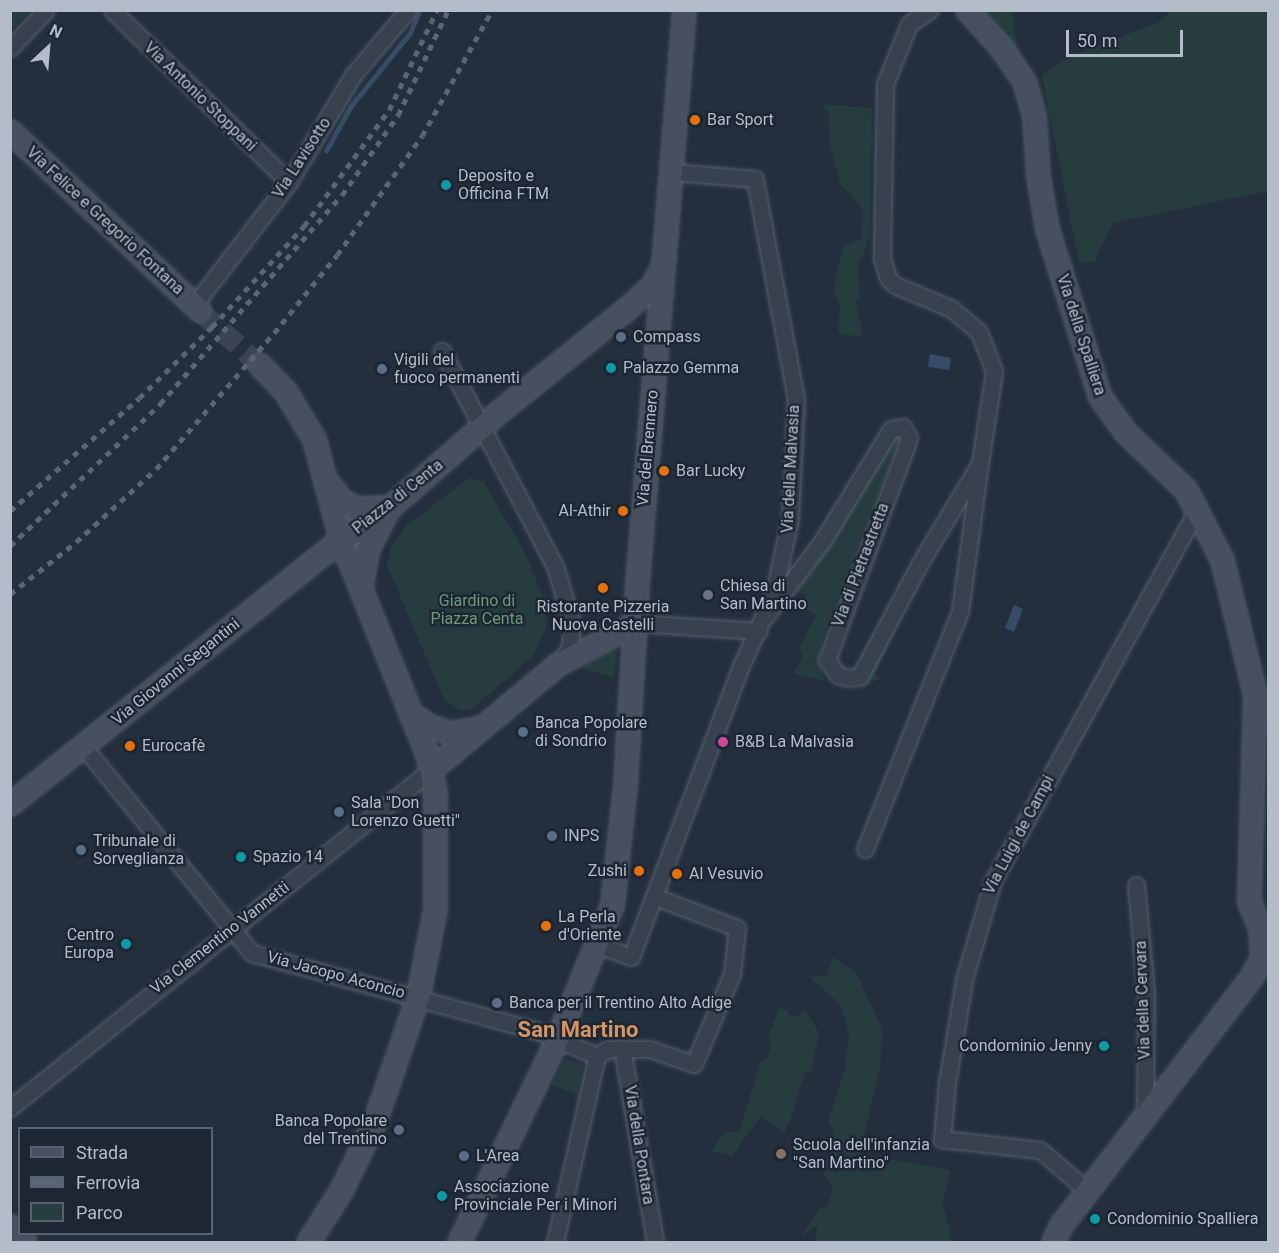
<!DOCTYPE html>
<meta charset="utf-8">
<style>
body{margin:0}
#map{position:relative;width:1279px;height:1253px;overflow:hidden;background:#242f3e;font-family:Roboto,sans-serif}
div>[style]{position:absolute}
.green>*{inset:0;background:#263c3f}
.water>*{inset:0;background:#394c67}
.stream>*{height:4.5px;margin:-2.25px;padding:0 2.25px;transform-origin:2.25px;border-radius:2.25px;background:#394c67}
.secondary-tunnel>*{height:21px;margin-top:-10.5px;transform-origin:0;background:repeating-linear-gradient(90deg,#3a4453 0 21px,transparent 0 31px)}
.roads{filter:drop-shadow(0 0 2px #565f6c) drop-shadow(0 0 2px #565f6c)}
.street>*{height:15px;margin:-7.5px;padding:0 7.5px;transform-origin:7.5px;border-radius:7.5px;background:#38414e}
.secondary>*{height:21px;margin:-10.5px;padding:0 10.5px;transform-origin:10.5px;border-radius:10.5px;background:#465061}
.rail>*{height:4.5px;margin-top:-2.25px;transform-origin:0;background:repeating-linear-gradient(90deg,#5a6575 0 6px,transparent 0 12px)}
.dots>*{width:16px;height:16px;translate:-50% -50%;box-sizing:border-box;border:3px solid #1d2633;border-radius:50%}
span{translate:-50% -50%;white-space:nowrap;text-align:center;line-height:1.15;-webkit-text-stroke:5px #1d2633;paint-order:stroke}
.street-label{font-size:16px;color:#b4bcc9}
.poi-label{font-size:16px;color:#b4bcc9}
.left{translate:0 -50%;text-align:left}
.right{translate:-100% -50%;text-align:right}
.park-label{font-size:16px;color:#6b9a76}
.district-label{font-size:22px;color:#d59563;font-weight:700}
.frame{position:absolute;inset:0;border:12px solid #b4bcc9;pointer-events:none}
.legend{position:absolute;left:18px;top:1127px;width:195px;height:108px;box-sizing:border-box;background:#1d2633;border:2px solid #59626f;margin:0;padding:8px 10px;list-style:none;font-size:18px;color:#b4bcc9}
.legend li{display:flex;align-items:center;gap:12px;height:30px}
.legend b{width:30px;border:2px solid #59626f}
.north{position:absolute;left:18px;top:18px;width:60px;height:60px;-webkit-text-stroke:4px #1d2633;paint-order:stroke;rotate:26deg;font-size:16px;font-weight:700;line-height:24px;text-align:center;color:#b4bcc9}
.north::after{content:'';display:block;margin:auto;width:21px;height:27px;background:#b4bcc9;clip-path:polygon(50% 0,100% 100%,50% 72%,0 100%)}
.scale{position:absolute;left:1066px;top:30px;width:117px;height:27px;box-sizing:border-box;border:3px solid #b4bcc9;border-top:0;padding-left:8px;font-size:18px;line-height:21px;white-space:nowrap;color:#b4bcc9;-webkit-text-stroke:4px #1d2633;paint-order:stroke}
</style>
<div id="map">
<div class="green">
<i style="clip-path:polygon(11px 10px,29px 11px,11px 31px,10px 11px)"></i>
<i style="clip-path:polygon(986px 11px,1012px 11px,1018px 54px,987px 14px)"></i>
<i style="clip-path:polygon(1170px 11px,1268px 11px,1268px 191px,1113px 223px,1095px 261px,1079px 263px,1042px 75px,1071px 56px,1159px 22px)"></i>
<i style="clip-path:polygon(821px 104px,872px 108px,870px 236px,859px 265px,860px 297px,856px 300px,863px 336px,842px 335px,838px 330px,840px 307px,834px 294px,837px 269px,844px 246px,862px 239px,863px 209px,840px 184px,829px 142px,828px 112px)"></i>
<i style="clip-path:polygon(894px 434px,901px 435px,900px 438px,822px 641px,819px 657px,824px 681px,794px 673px,802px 658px,802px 651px,798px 649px,816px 616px,802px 606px,807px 595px,794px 591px)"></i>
<i style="clip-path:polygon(469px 478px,484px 482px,526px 555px,546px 604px,547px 626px,534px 655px,472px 709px,462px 711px,444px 700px,387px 565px,391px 546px,407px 525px)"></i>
<i style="clip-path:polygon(890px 639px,875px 674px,883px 681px,877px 679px,860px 692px,861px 682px,870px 674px)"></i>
<i style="clip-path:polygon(610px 649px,617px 651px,614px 678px,581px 668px)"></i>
<i style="clip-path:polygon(833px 957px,857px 974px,882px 1028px,880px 1067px,860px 1154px,950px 1170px,942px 1203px,951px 1231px,948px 1238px,956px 1242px,816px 1242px,817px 1226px,801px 1236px,820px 1207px,827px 1207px,833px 1189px,823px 1174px,834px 1128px,828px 1123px,845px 1067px,849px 1034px,840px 1004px,809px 977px,827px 976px)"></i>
<i style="clip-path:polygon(779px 1008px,788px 1011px,791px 1018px,806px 1011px,819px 1033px,811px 1072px,805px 1071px,791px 1118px,784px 1133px,761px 1116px,732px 1156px,712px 1151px,724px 1132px,739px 1132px,760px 1063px,767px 1059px,771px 1046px,768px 1038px)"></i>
<i style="clip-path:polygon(565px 1059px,583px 1064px,577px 1095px,551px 1085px)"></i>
</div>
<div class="water">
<i style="clip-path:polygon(930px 354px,951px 358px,949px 370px,928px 367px)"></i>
<i style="clip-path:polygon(1014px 605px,1023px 609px,1014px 632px,1005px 628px)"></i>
</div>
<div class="stream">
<i style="left:326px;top:151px;width:51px;rotate:-60.9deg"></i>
<i style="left:351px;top:106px;width:94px;rotate:-51.1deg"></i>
<i style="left:410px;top:33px;width:25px;rotate:-67deg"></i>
</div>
<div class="secondary-tunnel">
<i style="left:199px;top:310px;width:81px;rotate:42deg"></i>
</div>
<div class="roads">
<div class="street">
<i style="left:112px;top:10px;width:247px;rotate:44.2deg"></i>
<i style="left:10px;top:48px;width:52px;rotate:-46.5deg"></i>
<i style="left:194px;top:305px;width:155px;rotate:-52.3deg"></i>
<i style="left:289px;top:182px;width:125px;rotate:-59.1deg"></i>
<i style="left:353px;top:75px;width:85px;rotate:-49.8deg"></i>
<i style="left:442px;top:351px;width:243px;rotate:62.3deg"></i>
<i style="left:555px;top:566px;width:59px;rotate:73.4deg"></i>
<i style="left:572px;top:623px;width:24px;rotate:95deg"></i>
<i style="left:570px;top:647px;width:18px;rotate:124deg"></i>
<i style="left:765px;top:617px;width:96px;rotate:-53deg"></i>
<i style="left:823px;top:540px;width:130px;rotate:-58.5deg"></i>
<i style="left:891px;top:429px;width:12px;rotate:-9deg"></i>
<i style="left:903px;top:427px;width:12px;rotate:59deg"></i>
<i style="left:909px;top:437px;width:14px;rotate:107deg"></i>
<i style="left:905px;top:450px;width:224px;rotate:110.4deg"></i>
<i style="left:827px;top:660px;width:19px;rotate:54deg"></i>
<i style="left:838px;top:675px;width:12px;rotate:14deg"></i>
<i style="left:850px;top:678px;width:10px;rotate:-11deg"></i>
<i style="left:860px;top:676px;width:128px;rotate:-62deg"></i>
<i style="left:920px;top:563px;width:117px;rotate:-59deg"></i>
<i style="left:980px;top:463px;width:93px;rotate:-81.3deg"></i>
<i style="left:994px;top:371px;width:42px;rotate:-111deg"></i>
<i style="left:979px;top:332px;width:35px;rotate:-140deg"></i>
<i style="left:952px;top:309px;width:62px;rotate:-157.2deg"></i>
<i style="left:895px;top:285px;width:10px;rotate:-135deg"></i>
<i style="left:888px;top:278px;width:21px;rotate:-107deg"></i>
<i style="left:882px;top:258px;width:174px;rotate:-89deg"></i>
<i style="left:885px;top:84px;width:65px;rotate:-68.2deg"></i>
<i style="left:909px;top:24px;width:25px;rotate:-34deg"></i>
<i style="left:635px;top:623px;width:124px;rotate:3.7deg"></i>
<i style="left:83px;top:746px;width:267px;rotate:50.8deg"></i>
<i style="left:252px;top:953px;width:296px;rotate:15.3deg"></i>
<i style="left:538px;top:1031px;width:64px;rotate:23deg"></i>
<i style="left:865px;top:849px;width:256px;rotate:-68.2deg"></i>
<i style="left:960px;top:611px;width:142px;rotate:-82.3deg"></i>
<i style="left:1136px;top:885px;width:107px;rotate:84.7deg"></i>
<i style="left:1146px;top:992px;width:124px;rotate:90.5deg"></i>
<i style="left:598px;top:945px;width:35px;rotate:20deg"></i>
<i style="left:631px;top:957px;width:313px;rotate:-69.3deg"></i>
<i style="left:742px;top:664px;width:79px;rotate:-66deg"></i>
<i style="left:774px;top:592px;width:75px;rotate:-77.6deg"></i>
<i style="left:790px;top:519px;width:120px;rotate:-87.1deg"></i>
<i style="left:796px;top:399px;width:224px;rotate:-100.6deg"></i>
<i style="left:755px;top:179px;width:84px;rotate:-175.2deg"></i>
<i style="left:622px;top:1048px;width:197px;rotate:80.3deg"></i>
<i style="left:10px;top:1108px;width:541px;rotate:-38.78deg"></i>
<i style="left:1088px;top:1191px;width:63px;rotate:-139.5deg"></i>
<i style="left:1040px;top:1150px;width:99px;rotate:-173.6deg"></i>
<i style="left:942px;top:1139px;width:56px;rotate:-84.9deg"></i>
<i style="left:947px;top:1083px;width:109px;rotate:-80.5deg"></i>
<i style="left:965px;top:976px;width:99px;rotate:-73.6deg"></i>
<i style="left:993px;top:881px;width:423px;rotate:-61.2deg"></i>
<i style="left:555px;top:1242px;width:191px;rotate:-77.3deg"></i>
<i style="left:597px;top:1056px;width:13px;rotate:-32deg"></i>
<i style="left:608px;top:1049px;width:42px"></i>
<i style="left:650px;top:1049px;width:46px;rotate:18.8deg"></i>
<i style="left:694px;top:1064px;width:98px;rotate:-67.1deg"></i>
<i style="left:732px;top:974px;width:46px;rotate:-83.8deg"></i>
<i style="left:737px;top:928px;width:87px;rotate:-159.1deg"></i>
</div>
<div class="secondary">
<i style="left:967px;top:10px;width:49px;rotate:47.5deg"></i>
<i style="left:1000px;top:46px;width:42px;rotate:55.6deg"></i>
<i style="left:1024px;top:81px;width:35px;rotate:74deg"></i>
<i style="left:1034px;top:115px;width:61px;rotate:86.2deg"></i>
<i style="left:1038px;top:176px;width:54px;rotate:80.4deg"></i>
<i style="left:1047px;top:229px;width:176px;rotate:72.5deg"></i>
<i style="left:1100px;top:397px;width:44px;rotate:54.2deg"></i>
<i style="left:1126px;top:433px;width:83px;rotate:43.5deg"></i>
<i style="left:1186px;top:490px;width:79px;rotate:62.8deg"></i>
<i style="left:1222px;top:560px;width:138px;rotate:76.2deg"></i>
<i style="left:1255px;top:694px;width:207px;rotate:91.7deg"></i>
<i style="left:1249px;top:901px;width:29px;rotate:68deg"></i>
<i style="left:1260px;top:928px;width:30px;rotate:86deg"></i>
<i style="left:10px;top:131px;width:260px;rotate:43.4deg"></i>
<i style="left:259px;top:364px;width:37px;rotate:46deg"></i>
<i style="left:285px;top:391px;width:56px;rotate:58.9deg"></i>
<i style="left:314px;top:439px;width:105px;rotate:75deg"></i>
<i style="left:341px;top:540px;width:231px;rotate:68.1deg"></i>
<i style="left:427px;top:754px;width:40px;rotate:78deg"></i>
<i style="left:435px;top:793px;width:116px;rotate:90deg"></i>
<i style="left:435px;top:909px;width:89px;rotate:101.1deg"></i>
<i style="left:418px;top:996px;width:134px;rotate:109.1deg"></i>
<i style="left:374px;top:1123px;width:77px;rotate:116.2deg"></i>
<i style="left:340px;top:1192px;width:59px;rotate:122.6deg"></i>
<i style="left:330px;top:485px;width:19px;rotate:54deg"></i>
<i style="left:341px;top:500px;width:17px;rotate:28deg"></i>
<i style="left:356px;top:508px;width:31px;rotate:-2deg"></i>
<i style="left:361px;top:585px;width:36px;rotate:-80deg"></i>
<i style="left:367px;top:550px;width:44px;rotate:-62.9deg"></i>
<i style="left:410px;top:713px;width:22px;rotate:34deg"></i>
<i style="left:428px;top:725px;width:23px;rotate:20deg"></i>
<i style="left:450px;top:733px;width:28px;rotate:-10deg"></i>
<i style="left:432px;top:769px;width:164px;rotate:-39.8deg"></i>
<i style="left:558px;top:664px;width:87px;rotate:-28deg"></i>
<i style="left:10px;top:804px;width:411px;rotate:-38.7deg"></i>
<i style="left:331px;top:547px;width:73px;rotate:-34.3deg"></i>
<i style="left:391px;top:506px;width:140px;rotate:-41.2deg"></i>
<i style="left:496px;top:414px;width:166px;rotate:-38.9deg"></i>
<i style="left:625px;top:310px;width:36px;rotate:-42deg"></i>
<i style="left:652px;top:286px;width:20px;rotate:-63deg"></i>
<i style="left:10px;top:1226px;width:22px;rotate:47deg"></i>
<i style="left:459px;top:1242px;width:228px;rotate:-64.2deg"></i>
<i style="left:558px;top:1037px;width:143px;rotate:-67.8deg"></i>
<i style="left:612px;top:905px;width:120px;rotate:-83.8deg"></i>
<i style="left:625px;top:786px;width:202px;rotate:-86.6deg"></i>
<i style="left:637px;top:584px;width:576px;rotate:-85.32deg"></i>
<i style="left:1053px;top:1242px;width:19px;rotate:-65deg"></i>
<i style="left:1061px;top:1225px;width:314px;rotate:-52.5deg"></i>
<i style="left:1252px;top:976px;width:35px;rotate:-63deg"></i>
</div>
</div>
<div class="rail">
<i style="left:10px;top:511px;width:171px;rotate:-41.2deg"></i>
<i style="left:139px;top:398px;width:102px;rotate:-44.2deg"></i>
<i style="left:212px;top:327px;width:137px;rotate:-47.7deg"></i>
<i style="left:304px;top:226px;width:144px;rotate:-53.8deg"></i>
<i style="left:389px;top:110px;width:111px;rotate:-64.4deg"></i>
<i style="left:10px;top:546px;width:207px;rotate:-43.4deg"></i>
<i style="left:160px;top:404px;width:277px;rotate:-49deg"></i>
<i style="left:342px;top:195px;width:98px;rotate:-55deg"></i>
<i style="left:398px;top:115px;width:116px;rotate:-64.5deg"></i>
<i style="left:10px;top:594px;width:84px;rotate:-38.2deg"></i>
<i style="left:76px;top:542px;width:108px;rotate:-42.4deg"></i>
<i style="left:156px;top:469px;width:180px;rotate:-49.1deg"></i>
<i style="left:274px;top:333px;width:100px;rotate:-51.1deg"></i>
<i style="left:337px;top:255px;width:146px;rotate:-54.5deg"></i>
<i style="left:422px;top:136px;width:144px;rotate:-60.9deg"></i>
</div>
<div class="dots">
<i style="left:695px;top:120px;background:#e8710a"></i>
<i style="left:446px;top:185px;background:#0f9aa8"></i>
<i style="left:621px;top:337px;background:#5c6f8a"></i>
<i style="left:611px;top:368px;background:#0f9aa8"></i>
<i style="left:382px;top:369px;background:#5c6f8a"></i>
<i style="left:664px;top:471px;background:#e8710a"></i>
<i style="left:623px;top:511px;background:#e8710a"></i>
<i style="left:603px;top:588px;background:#e8710a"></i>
<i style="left:708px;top:595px;background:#6b7280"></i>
<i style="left:523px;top:732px;background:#5c6f8a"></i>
<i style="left:723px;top:742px;background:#d1479c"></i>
<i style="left:130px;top:746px;background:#e8710a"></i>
<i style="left:339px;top:812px;background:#5c6f8a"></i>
<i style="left:552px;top:836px;background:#5c6f8a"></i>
<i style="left:81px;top:850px;background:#5c6f8a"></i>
<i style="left:241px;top:857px;background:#0f9aa8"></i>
<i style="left:639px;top:871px;background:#e8710a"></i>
<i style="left:677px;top:874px;background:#e8710a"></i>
<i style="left:546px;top:926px;background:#e8710a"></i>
<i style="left:126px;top:944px;background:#0f9aa8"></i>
<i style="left:497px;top:1003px;background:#5c6f8a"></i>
<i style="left:1104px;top:1046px;background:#0f9aa8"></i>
<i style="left:399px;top:1130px;background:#5c6f8a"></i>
<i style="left:781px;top:1154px;background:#8d6e63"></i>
<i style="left:464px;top:1156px;background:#5c6f8a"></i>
<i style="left:442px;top:1196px;background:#0f9aa8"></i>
<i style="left:1095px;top:1219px;background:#0f9aa8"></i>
</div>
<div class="street-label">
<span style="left:200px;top:97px;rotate:44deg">Via Antonio Stoppani</span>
<span style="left:302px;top:158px;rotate:-57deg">Via Lavisotto</span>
<span style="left:105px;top:221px;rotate:43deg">Via Felice e Gregorio Fontana</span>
<span style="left:1081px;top:335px;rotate:72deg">Via della Spalliera</span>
<span style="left:648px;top:448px;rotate:-85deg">Via del Brennero</span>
<span style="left:791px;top:469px;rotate:-87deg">Via della Malvasia</span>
<span style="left:398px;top:497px;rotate:-38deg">Piazza di Centa</span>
<span style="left:861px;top:565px;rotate:-69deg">Via di Pietrastretta</span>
<span style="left:176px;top:672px;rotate:-39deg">Via Giovanni Segantini</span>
<span style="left:1019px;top:835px;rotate:-62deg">Via Luigi de Campi</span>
<span style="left:220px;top:938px;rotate:-38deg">Via Clementino Vannetti</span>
<span style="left:336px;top:975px;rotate:15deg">Via Jacopo Aconcio</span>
<span style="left:1143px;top:1000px;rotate:-92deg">Via della Cervara</span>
<span style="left:639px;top:1145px;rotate:81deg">Via della Pontara</span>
</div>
<div class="poi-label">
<span class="left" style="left:707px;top:120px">Bar Sport</span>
<span class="left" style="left:458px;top:185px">Deposito e<br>Officina FTM</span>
<span class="left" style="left:633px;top:337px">Compass</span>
<span class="left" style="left:394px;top:369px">Vigili del<br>fuoco permanenti</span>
<span class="left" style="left:623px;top:368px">Palazzo Gemma</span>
<span class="left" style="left:676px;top:471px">Bar Lucky</span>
<span class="right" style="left:611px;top:511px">Al-Athir</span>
<span class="left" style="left:720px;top:595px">Chiesa di<br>San Martino</span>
<span style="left:603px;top:616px">Ristorante Pizzeria<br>Nuova Castelli</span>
<span class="left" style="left:535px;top:732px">Banca Popolare<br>di Sondrio</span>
<span class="left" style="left:735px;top:742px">B&amp;B La Malvasia</span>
<span class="left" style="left:142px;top:746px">Eurocafè</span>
<span class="left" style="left:351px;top:812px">Sala "Don<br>Lorenzo Guetti"</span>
<span class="left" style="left:564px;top:836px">INPS</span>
<span class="left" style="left:93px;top:850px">Tribunale di<br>Sorveglianza</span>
<span class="left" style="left:253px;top:857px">Spazio 14</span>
<span class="right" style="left:627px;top:871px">Zushi</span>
<span class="left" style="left:689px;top:874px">Al Vesuvio</span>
<span class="left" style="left:558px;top:926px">La Perla<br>d'Oriente</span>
<span class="right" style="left:114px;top:944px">Centro<br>Europa</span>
<span class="left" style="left:509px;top:1003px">Banca per il Trentino Alto Adige</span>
<span class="right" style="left:1092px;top:1046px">Condominio Jenny</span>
<span class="right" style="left:387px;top:1130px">Banca Popolare<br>del Trentino</span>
<span class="left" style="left:793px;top:1154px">Scuola dell'infanzia<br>"San Martino"</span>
<span class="left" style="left:476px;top:1156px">L'Area</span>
<span class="left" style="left:454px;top:1196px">Associazione<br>Provinciale Per i Minori</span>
<span class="left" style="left:1107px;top:1219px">Condominio Spalliera</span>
</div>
<div class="park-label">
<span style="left:477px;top:610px">Giardino di<br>Piazza Centa</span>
</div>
<div class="district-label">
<span style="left:578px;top:1030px">San Martino</span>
</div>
<div class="frame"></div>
<ul class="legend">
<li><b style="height:8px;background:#465061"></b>Strada</li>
<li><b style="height:8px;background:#5a6575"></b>Ferrovia</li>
<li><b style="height:16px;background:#263c3f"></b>Parco</li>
</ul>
<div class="north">N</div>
<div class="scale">50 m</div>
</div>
